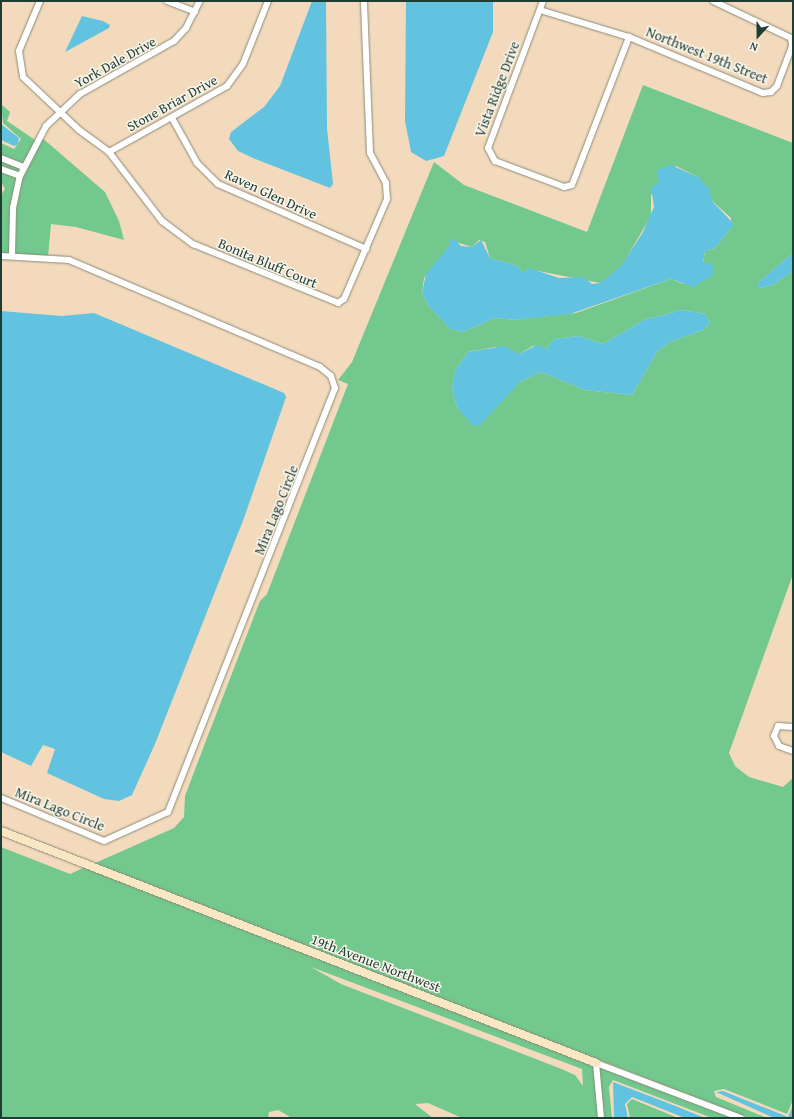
<!DOCTYPE html>
<style>
body{margin:0}
#map{position:relative;width:794px;height:1119px;overflow:hidden;background:#f4dabd;font-family:"Gentium Book Plus",serif}
div>[style]{position:absolute}
.green>*{inset:0;background:#72c88d}
.water>*{inset:0;background:#61c3df}
.roads{filter:drop-shadow(0 0 1px #8a8c78) drop-shadow(0 0 1px #8a8c78)}
.street>*{height:6px;margin:-3px;padding:0 3px;transform-origin:3px;border-radius:3px;background:#fff}
.secondary>*{height:8px;margin:-4px;padding:0 4px;transform-origin:4px;border-radius:4px;background:#f9e7c3}
span{translate:-50% -50%;white-space:nowrap;text-align:center;line-height:1.15;-webkit-text-stroke:3px #fbf7ec;paint-order:stroke}
.street-label{font-size:14px;color:#1f3d34}
.frame{position:absolute;inset:0;border:2px solid #1f3d34;pointer-events:none}
.north{position:absolute;left:738px;top:16px;width:40px;height:40px;-webkit-text-stroke:3px #fbf7ec;paint-order:stroke;rotate:201deg;font-size:11px;font-weight:700;line-height:16px;text-align:center;color:#1f3d34}
.north::after{content:'';display:block;margin:auto;width:14px;height:18px;background:#1f3d34;clip-path:polygon(50% 0,100% 100%,50% 72%,0 100%)}
</style>
<div id="map">
<div class="green">
<i style="clip-path:polygon(evenodd,643px 85px,793px 143px,793px 253px,758px 283px,758px 288px,773px 285px,793px 271px,793px 574px,729px 753px,735px 766px,749px 777px,783px 787px,793px 778px,793px 1100px,787px 1114px,724px 1089px,714px 1091px,716px 1097px,767px 1118px,749px 1118px,93px 864px,174px 828px,184px 817px,185px 796px,207px 738px,260px 601px,267px 594px,348px 384px,338px 380px,352px 362px,434px 162px,464px 185px,587px 232px,643px 85px,676px 166px,698px 177px,711px 200px,731px 218px,731px 228px,715px 248px,705px 251px,703px 264px,707px 264px,683px 284px,671px 279px,576px 313px,514px 320px,495px 318px,463px 332px,450px 329px,428px 305px,422px 293px,424px 278px,449px 246px,449px 240px,472px 247px,479px 240px,485px 242px,490px 258px,518px 266px,523px 273px,528px 269px,600px 283px,621px 267px,651px 216px,651px 195px,676px 166px,643px 85px,682px 310px,705px 314px,710px 323px,703px 330px,670px 342px,657px 352px,632px 395px,585px 390px,541px 372px,520px 382px,478px 425px,457px 408px,452px 388px,456px 369px,468px 352px,495px 347px,519px 354px,533px 346px,546px 349px,554px 339px,579px 336px,603px 344px,644px 320px,682px 310px)"></i>
<i style="clip-path:polygon(1px 104px,10px 112px,7px 121px,35px 140px,40px 136px,105px 192px,119px 221px,124px 240px,76px 227px,51px 224px,48px 257px,1px 256px,1px 195px,5px 189px,1px 182px,1px 143px,14px 149px,21px 139px,3px 123px)"></i>
<i style="clip-path:polygon(evenodd,1px 847px,70px 874px,85px 867px,594px 1065px,598px 1118px,462px 1118px,428px 1103px,415px 1104px,433px 1118px,292px 1118px,278px 1110px,269px 1112px,268px 1118px,1px 1118px,1px 847px,311px 967px,582px 1069px,583px 1086px,575px 1075px,559px 1068px,341px 984px,311px 967px)"></i>
<i style="clip-path:polygon(599px 1067px,733px 1118px,712px 1118px,613px 1080px,609px 1087px,612px 1118px,604px 1118px)"></i>
<i style="clip-path:polygon(632px 1099px,678px 1118px,630px 1118px,627px 1104px)"></i>
</div>
<div class="water">
<i style="clip-path:polygon(312px 1px,326px 1px,327px 128px,333px 184px,330px 188px,253px 158px,238px 151px,229px 139px,231px 132px,264px 107px,280px 86px)"></i>
<i style="clip-path:polygon(406px 1px,493px 1px,493px 32px,444px 156px,426px 161px,411px 152px,405px 121px)"></i>
<i style="clip-path:polygon(82px 16px,103px 21px,110px 25px,109px 28px,65px 52px)"></i>
<i style="clip-path:polygon(1px 124px,19px 138px,18px 144px,14px 146px,1px 140px)"></i>
<i style="clip-path:polygon(671px 165px,698px 177px,710px 190px,711px 200px,734px 224px,715px 248px,705px 251px,703px 263px,711px 264px,714px 269px,712px 276px,693px 287px,671px 279px,570px 314px,514px 320px,495px 318px,463px 332px,450px 329px,428px 305px,422px 293px,426px 274px,449px 246px,449px 240px,454px 239px,461px 246px,472px 247px,481px 240px,490px 258px,518px 266px,523px 273px,529px 268px,559px 278px,584px 277px,592px 284px,600px 283px,621px 266px,643px 232px,654px 207px,651px 187px,659px 183px,657px 170px)"></i>
<i style="clip-path:polygon(793px 253px,793px 271px,773px 285px,758px 288px,758px 283px)"></i>
<i style="clip-path:polygon(682px 310px,705px 314px,710px 323px,703px 330px,670px 342px,657px 352px,632px 395px,585px 390px,541px 372px,520px 382px,480px 425px,474px 426px,457px 408px,452px 388px,456px 369px,468px 352px,504px 346px,519px 354px,537px 345px,546px 349px,554px 339px,579px 336px,603px 344px,644px 320px)"></i>
<i style="clip-path:polygon(1px 311px,62px 316px,94px 313px,284px 393px,286px 397px,244px 518px,155px 744px,132px 795px,119px 801px,104px 799px,47px 773px,55px 749px,43px 745px,31px 766px,1px 752px)"></i>
<i style="clip-path:polygon(613px 1082px,673px 1105px,705px 1118px,685px 1118px,632px 1097px,625px 1104px,628px 1118px,614px 1118px)"></i>
<i style="clip-path:polygon(723px 1091px,788px 1117px,793px 1105px,793px 1118px,774px 1118px,716px 1092px)"></i>
</div>
<div class="roads">
<div class="street">
<i style="left:40px;top:1px;width:54px;rotate:112.8deg"></i>
<i style="left:19px;top:51px;width:26px;rotate:81deg"></i>
<i style="left:23px;top:77px;width:77px;rotate:43.4deg"></i>
<i style="left:79px;top:130px;width:37px;rotate:36deg"></i>
<i style="left:109px;top:152px;width:87px;rotate:52.5deg"></i>
<i style="left:162px;top:221px;width:39px;rotate:37deg"></i>
<i style="left:193px;top:244px;width:157px;rotate:22.1deg"></i>
<i style="left:338px;top:303px;width:7px;rotate:-34deg"></i>
<i style="left:344px;top:299px;width:109px;rotate:-66.7deg"></i>
<i style="left:387px;top:199px;width:16px;rotate:-94deg"></i>
<i style="left:386px;top:183px;width:34px;rotate:-118deg"></i>
<i style="left:370px;top:153px;width:152px;rotate:-92.3deg"></i>
<i style="left:167px;top:1px;width:30px;rotate:21deg"></i>
<i style="left:543px;top:1px;width:157px;rotate:110.5deg"></i>
<i style="left:488px;top:148px;width:15px;rotate:62deg"></i>
<i style="left:495px;top:161px;width:74px;rotate:20.6deg"></i>
<i style="left:564px;top:187px;width:8px;rotate:-14deg"></i>
<i style="left:572px;top:185px;width:159px;rotate:-68.9deg"></i>
<i style="left:540px;top:10px;width:93px;rotate:16.9deg"></i>
<i style="left:629px;top:37px;width:145px;rotate:22.7deg"></i>
<i style="left:763px;top:93px;width:8px;rotate:-7deg"></i>
<i style="left:771px;top:92px;width:8px;rotate:-45deg"></i>
<i style="left:777px;top:86px;width:43px;rotate:-69.4deg"></i>
<i style="left:792px;top:46px;width:8px;rotate:-97deg"></i>
<i style="left:791px;top:38px;width:86px;rotate:-154.6deg"></i>
<i style="left:172px;top:118px;width:51px;rotate:60.9deg"></i>
<i style="left:197px;top:163px;width:30px;rotate:45deg"></i>
<i style="left:218px;top:184px;width:162px;rotate:23.7deg"></i>
<i style="left:109px;top:152px;width:135px;rotate:-29.2deg"></i>
<i style="left:227px;top:86px;width:27px;rotate:-54deg"></i>
<i style="left:243px;top:64px;width:68px;rotate:-68.4deg"></i>
<i style="left:1px;top:158px;width:24px;rotate:22deg"></i>
<i style="left:1px;top:169px;width:20px;rotate:20deg"></i>
<i style="left:1px;top:256px;width:68px;rotate:3.4deg"></i>
<i style="left:69px;top:260px;width:273px;rotate:23.1deg"></i>
<i style="left:320px;top:367px;width:14px;rotate:39deg"></i>
<i style="left:331px;top:376px;width:13px;rotate:72deg"></i>
<i style="left:335px;top:388px;width:456px;rotate:111.5deg"></i>
<i style="left:168px;top:812px;width:70px;rotate:155.6deg"></i>
<i style="left:104px;top:841px;width:112px;rotate:-157.3deg"></i>
<i style="left:12px;top:256px;width:48px;rotate:-88.8deg"></i>
<i style="left:13px;top:208px;width:33px;rotate:-78deg"></i>
<i style="left:20px;top:176px;width:56px;rotate:-62.5deg"></i>
<i style="left:46px;top:126px;width:47px;rotate:-43.3deg"></i>
<i style="left:80px;top:94px;width:108px;rotate:-29.4deg"></i>
<i style="left:174px;top:41px;width:18px;rotate:-47deg"></i>
<i style="left:186px;top:28px;width:30px;rotate:-63deg"></i>
<i style="left:793px;top:727px;width:15px;rotate:-176deg"></i>
<i style="left:778px;top:726px;width:11px;rotate:112deg"></i>
<i style="left:774px;top:736px;width:11px;rotate:63deg"></i>
<i style="left:779px;top:746px;width:15px;rotate:20deg"></i>
<i style="left:601px;top:1118px;width:55px;rotate:-95.2deg"></i>
<i style="left:596px;top:1063px;width:155px;rotate:20.8deg"></i>
</div>
<div class="secondary">
<i style="left:1px;top:831px;width:639px;rotate:21.3deg"></i>
</div>
</div>
<div class="street-label">
<span style="left:707px;top:55px;rotate:22deg">Northwest 19th Street</span>
<span style="left:115px;top:62px;rotate:-29deg">York Dale Drive</span>
<span style="left:497px;top:89px;rotate:-69deg">Vista Ridge Drive</span>
<span style="left:172px;top:103px;rotate:-29deg">Stone Briar Drive</span>
<span style="left:271px;top:194px;rotate:25deg">Raven Glen Drive</span>
<span style="left:268px;top:263px;rotate:23deg">Bonita Bluff Court</span>
<span style="left:276px;top:510px;rotate:-68deg">Mira Lago Circle</span>
<span style="left:60px;top:809px;rotate:22deg">Mira Lago Circle</span>
<span style="left:376px;top:963px;rotate:21deg">19th Avenue Northwest</span>
</div>
<div class="frame"></div>
<div class="north">N</div>
</div>
